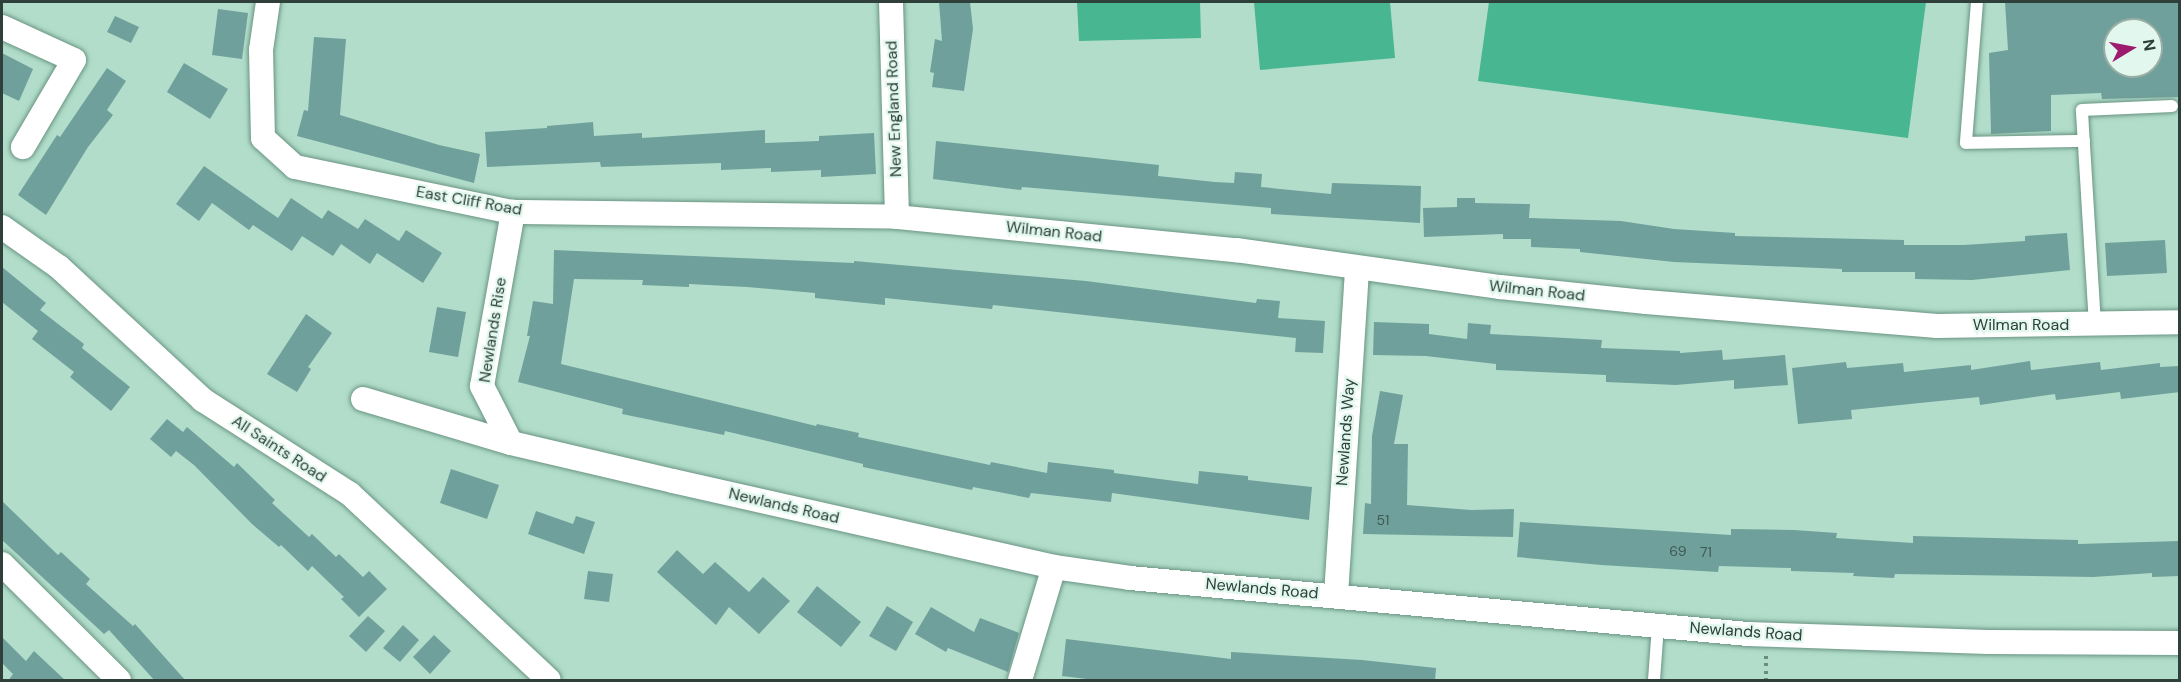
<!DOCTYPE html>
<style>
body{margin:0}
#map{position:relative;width:2181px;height:682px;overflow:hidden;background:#b1ddca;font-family:"DM Sans",sans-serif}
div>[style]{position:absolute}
.green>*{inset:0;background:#47b691}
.building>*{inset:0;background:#70a09b}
.path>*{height:4px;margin-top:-2px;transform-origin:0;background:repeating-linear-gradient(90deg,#6d8b7f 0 3px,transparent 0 7.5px)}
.roads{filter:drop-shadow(0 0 2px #6a9483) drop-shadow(0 0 2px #6a9483)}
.lane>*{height:12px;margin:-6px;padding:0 6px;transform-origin:6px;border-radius:6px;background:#fff}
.street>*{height:24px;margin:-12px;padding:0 12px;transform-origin:12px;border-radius:12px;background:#fff}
span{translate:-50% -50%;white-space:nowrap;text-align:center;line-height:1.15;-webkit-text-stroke:4.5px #e2f8ee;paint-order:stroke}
.number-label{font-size:14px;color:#3e5852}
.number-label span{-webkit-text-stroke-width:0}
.street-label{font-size:16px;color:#2e4039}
.frame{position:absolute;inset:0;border:3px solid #2e4039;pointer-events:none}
.north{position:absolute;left:2103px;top:18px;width:60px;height:60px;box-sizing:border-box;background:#e2f8ee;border:2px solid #9aaea6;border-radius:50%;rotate:80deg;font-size:16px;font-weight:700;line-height:24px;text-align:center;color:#2e4039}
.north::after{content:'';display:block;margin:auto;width:21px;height:27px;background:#9e1c6e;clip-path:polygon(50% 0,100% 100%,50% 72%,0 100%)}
</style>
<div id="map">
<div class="green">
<i style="clip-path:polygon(1077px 2px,1200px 2px,1201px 38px,1079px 41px)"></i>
<i style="clip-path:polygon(1254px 2px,1390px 2px,1395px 58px,1260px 70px)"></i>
<i style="clip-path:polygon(1489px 2px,1926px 2px,1908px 138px,1478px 81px)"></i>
</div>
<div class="building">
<i style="clip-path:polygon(939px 2px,970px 2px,973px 29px,964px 91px,932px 87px,934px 73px,930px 72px,935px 39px,942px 41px)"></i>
<i style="clip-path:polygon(evenodd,2005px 2px,2180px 2px,2180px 97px,2102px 99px,2101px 93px,2051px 95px,2051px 131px,1991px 134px,1989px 53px,2008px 50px,2005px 2px,2115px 30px,2151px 30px,2151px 66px,2115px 66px,2115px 30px)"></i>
<i style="clip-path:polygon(218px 9px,248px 13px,242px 59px,212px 55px)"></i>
<i style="clip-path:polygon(115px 16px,139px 27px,131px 43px,107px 32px)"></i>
<i style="clip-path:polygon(314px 37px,346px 39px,340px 115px,439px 145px,480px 154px,474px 183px,297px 136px,304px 110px,308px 111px)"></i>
<i style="clip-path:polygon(2px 53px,33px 69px,19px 101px,2px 93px)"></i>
<i style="clip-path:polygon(184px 63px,228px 89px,210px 119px,167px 92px)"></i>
<i style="clip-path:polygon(107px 68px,126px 81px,107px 110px,113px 115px,88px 147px,46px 215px,18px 195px,57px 135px,60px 137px)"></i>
<i style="clip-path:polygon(593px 122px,594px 136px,642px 133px,642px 138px,765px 130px,765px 143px,819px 141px,819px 136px,874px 133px,876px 174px,821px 177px,821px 170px,771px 172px,771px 168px,721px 170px,721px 163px,601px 167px,600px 162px,487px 167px,485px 132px,547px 128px,547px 126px)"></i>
<i style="clip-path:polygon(936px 141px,1159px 165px,1158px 176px,1215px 182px,1234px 183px,1235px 172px,1262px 174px,1261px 187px,1331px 194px,1332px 183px,1421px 186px,1420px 223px,1271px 214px,1271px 208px,1022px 187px,1021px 190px,933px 179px)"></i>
<i style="clip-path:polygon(204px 166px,278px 218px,291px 198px,322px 219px,328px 210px,358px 229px,365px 219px,399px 241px,406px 230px,442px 253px,423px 283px,377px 253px,370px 264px,341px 244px,333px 256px,302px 236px,292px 251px,253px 225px,249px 230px,212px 203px,199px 221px,176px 204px)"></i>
<i style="clip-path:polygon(1457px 198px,1475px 198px,1475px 203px,1530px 204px,1529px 218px,1621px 221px,1674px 229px,1735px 233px,1735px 236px,1904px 240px,1904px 245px,1964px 245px,2025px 241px,2025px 236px,2067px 233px,2070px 270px,1972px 280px,1915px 279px,1915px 272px,1842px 272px,1842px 269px,1674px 262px,1580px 252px,1580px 249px,1531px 247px,1531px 239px,1503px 239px,1503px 234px,1424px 237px,1423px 208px,1457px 207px)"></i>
<i style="clip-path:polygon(2165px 240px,2167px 273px,2107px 276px,2105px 243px)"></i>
<i style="clip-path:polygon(554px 250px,854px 263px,854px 261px,1086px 281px,1256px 303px,1257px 299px,1280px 301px,1278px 318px,1325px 321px,1323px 353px,1295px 352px,1296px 338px,993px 305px,992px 309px,885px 298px,885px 305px,815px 298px,815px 293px,747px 287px,689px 284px,689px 287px,642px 285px,643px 280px,574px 279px,561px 364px,816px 426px,817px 424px,859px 433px,858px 437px,990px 465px,991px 462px,1047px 473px,1048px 462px,1114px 470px,1114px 473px,1198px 484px,1199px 471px,1248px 476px,1248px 480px,1312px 487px,1309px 520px,1112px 493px,1111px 502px,1031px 493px,1029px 498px,973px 487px,972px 490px,863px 467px,863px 464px,725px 431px,724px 435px,622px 414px,623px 409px,518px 382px,530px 336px,527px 336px,533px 301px,553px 304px)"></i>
<i style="clip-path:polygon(2px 267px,46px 303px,40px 310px,84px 344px,82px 348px,130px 387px,111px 411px,70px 377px,74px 372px,32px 339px,38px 331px,2px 302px)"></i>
<i style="clip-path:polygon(437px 307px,466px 312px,458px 357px,429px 352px)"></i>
<i style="clip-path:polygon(306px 314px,332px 333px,308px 367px,311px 369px,297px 392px,267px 374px)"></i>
<i style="clip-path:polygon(1374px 322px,1429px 324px,1429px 334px,1467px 339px,1468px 323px,1491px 325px,1490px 334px,1602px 340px,1601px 348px,1680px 351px,1680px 353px,1722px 350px,1723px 360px,1785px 355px,1788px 385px,1734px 389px,1734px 380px,1676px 385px,1606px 382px,1606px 375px,1496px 370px,1496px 364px,1426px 356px,1373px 355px)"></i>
<i style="clip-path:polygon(2030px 361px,2031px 370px,2100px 362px,2101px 370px,2160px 363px,2160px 367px,2180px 366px,2180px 392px,2121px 399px,2120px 392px,2056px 400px,2055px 394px,1980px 405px,1979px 397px,1851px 410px,1852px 419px,1798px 424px,1792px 368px,1846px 362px,1847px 368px,1903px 363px,1904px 372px,1971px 365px,1971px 370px)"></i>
<i style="clip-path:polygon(1380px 391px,1403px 395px,1394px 444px,1408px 444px,1407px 505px,1471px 510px,1514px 509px,1513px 537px,1363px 534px,1365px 503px,1371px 504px,1372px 436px)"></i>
<i style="clip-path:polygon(167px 419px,183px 432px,187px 427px,234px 467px,237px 463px,275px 500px,272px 503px,309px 537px,312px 534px,336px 557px,339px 554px,363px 577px,369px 571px,387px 589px,359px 617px,341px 599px,344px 597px,312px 566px,308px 571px,281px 545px,279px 547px,252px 524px,194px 465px,176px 451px,171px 457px,150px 439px)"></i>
<i style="clip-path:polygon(451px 469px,499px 485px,487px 519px,440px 503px)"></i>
<i style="clip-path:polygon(2px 501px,58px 555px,61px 552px,90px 579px,86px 584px,133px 626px,135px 624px,186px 681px,155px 681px,109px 630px,104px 634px,2px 540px)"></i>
<i style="clip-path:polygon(536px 511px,573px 524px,576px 516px,595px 522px,584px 554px,528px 534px)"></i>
<i style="clip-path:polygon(1520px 522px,1731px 535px,1731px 529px,1794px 530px,1837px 533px,1836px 538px,1913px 543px,1913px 536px,2078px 540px,2078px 544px,2180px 541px,2180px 576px,2152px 577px,2152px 573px,2093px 577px,1895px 574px,1894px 578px,1853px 576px,1854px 573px,1791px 571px,1791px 568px,1719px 566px,1718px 572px,1601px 565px,1517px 557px)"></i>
<i style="clip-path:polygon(677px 550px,703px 574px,715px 562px,749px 592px,763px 577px,790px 601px,759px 634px,729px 607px,716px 625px,657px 572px)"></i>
<i style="clip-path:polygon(588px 571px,613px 574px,609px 602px,584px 599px)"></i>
<i style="clip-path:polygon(817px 586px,861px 622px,841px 647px,797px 612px)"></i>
<i style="clip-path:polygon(887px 606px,913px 622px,896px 651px,869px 636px)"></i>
<i style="clip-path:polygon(931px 607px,974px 632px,980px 618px,1019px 633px,1008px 672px,948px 648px,946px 652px,915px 634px)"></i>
<i style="clip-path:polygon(368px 616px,385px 631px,366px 652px,349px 636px)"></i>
<i style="clip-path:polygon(403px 625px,419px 640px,400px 662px,383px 648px)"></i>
<i style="clip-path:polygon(434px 635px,451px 651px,430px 674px,413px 657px)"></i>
<i style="clip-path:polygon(2px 637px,26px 661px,34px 651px,66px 681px,8px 681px,13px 674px,2px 663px)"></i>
<i style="clip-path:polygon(1066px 639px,1231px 659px,1231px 652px,1362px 660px,1436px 668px,1435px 681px,1104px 681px,1062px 676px)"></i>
</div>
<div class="path">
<i style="left:1766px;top:656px;width:24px;rotate:90deg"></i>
</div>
<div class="roads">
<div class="lane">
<i style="left:1977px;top:2px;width:141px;rotate:94.5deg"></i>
<i style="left:1966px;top:143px;width:118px;rotate:-1deg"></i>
<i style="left:2095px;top:325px;width:215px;rotate:-93.5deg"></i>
<i style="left:2082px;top:110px;width:90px;rotate:-2.5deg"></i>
<i style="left:1654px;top:680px;width:55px;rotate:-85.8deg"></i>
</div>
<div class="street">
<i style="left:268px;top:2px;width:49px;rotate:98.3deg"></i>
<i style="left:261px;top:50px;width:88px;rotate:88.7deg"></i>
<i style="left:263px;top:138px;width:43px;rotate:42.2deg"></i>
<i style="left:295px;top:167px;width:223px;rotate:11.7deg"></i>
<i style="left:513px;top:212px;width:384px;rotate:0.7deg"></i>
<i style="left:897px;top:217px;width:341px;rotate:5.6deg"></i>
<i style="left:1236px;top:250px;width:267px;rotate:8deg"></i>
<i style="left:1500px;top:287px;width:147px;rotate:5.9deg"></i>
<i style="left:1646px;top:302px;width:292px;rotate:4.7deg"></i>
<i style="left:1937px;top:326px;width:243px;rotate:-0.9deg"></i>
<i style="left:891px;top:2px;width:215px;rotate:88.4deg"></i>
<i style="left:2px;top:27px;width:79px;rotate:24.6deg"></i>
<i style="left:74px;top:60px;width:101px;rotate:120.4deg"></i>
<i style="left:2px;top:227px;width:70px;rotate:35.1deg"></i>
<i style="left:59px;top:267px;width:196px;rotate:42.7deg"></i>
<i style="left:203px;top:400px;width:174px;rotate:32.6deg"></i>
<i style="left:350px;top:494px;width:272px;rotate:43.1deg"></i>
<i style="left:363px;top:399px;width:154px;rotate:16.6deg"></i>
<i style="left:511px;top:443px;width:166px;rotate:13.2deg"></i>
<i style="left:673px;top:481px;width:391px;rotate:12.7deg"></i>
<i style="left:1054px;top:567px;width:77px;rotate:8.2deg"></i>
<i style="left:1130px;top:578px;width:621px;rotate:5.18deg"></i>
<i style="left:1748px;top:634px;width:240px;rotate:1.9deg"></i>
<i style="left:1988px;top:642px;width:192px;rotate:0.3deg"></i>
<i style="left:511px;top:443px;width:64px;rotate:-117deg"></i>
<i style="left:482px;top:386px;width:177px;rotate:-79.9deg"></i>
<i style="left:2px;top:564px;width:165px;rotate:44.8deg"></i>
<i style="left:1336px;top:595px;width:328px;rotate:-86.3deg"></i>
<i style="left:1020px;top:680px;width:118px;rotate:-73.3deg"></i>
</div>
</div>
<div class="number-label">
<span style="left:1383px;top:520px">51</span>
<span style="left:1678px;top:551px">69</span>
<span style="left:1706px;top:552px">71</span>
</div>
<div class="street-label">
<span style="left:894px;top:109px;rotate:-92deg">New England Road</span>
<span style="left:469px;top:201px;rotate:10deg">East Cliff Road</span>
<span style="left:1054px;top:232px;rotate:6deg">Wilman Road</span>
<span style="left:1537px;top:291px;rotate:6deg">Wilman Road</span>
<span style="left:2021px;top:325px">Wilman Road</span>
<span style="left:493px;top:330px;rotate:-81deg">Newlands Rise</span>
<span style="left:1346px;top:432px;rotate:-86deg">Newlands Way</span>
<span style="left:279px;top:449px;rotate:33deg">All Saints Road</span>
<span style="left:784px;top:506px;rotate:13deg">Newlands Road</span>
<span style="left:1262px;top:589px;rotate:5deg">Newlands Road</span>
<span style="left:1746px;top:632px;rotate:4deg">Newlands Road</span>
</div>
<div class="frame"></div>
<div class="north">N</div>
</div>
